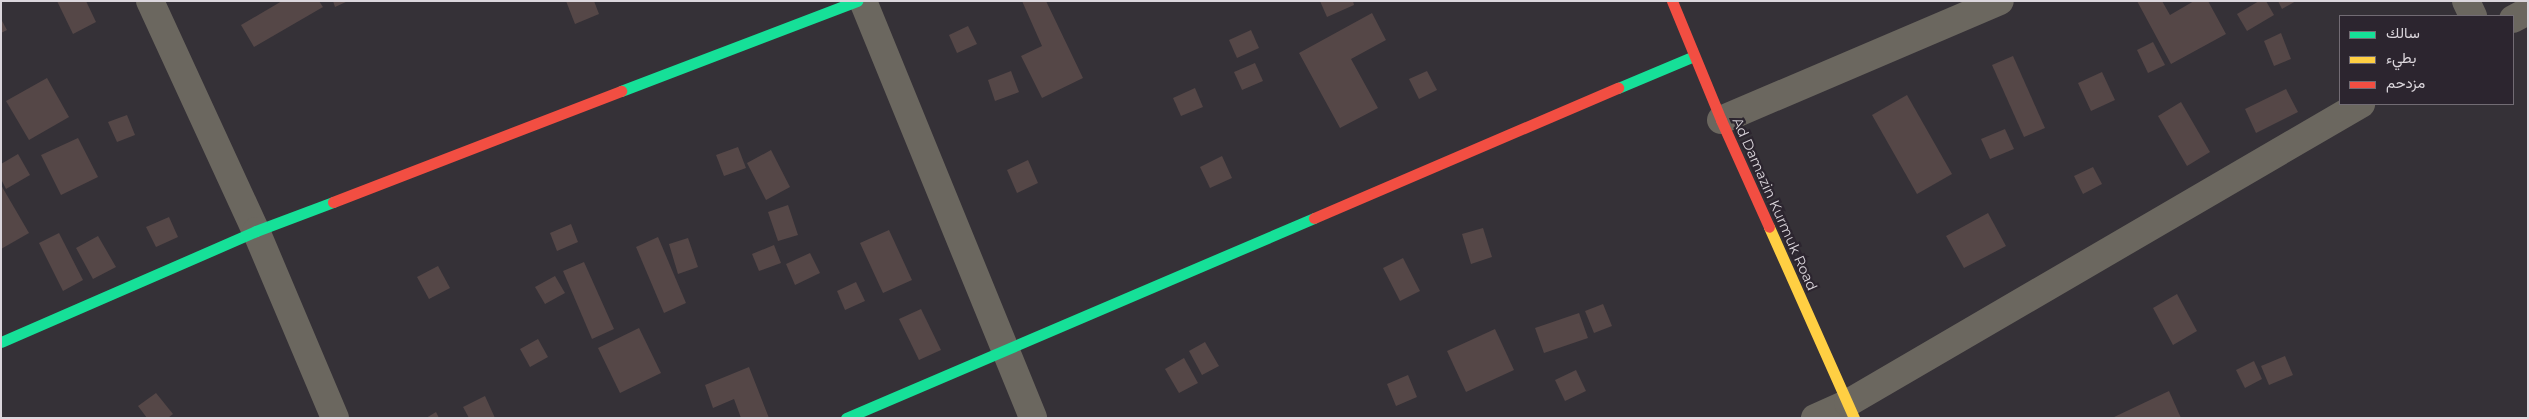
<!DOCTYPE html>
<meta charset="utf-8">
<style>
body{margin:0}
#map{position:relative;width:2529px;height:419px;overflow:hidden;background:#353137;font-family:Montserrat,Vazirmatn,sans-serif}
div>[style]{position:absolute}
.building>*{inset:0;background:#554747}
.street>*{height:28px;margin:-14px;padding:0 14px;transform-origin:14px;border-radius:14px;background:#6b675f}
.fast>*{height:11px;margin:-5.5px;padding:0 5.5px;transform-origin:5.5px;border-radius:5.5px;background:#16e098}
.slow>*{height:11px;margin:-5.5px;padding:0 5.5px;transform-origin:5.5px;border-radius:5.5px;background:#ffcf43}
.jam>*{height:11px;margin:-5.5px;padding:0 5.5px;transform-origin:5.5px;border-radius:5.5px;background:#f24e42}
span{translate:-50% -50%;white-space:nowrap;text-align:center;line-height:1.15;-webkit-text-stroke:4.5px #2c252f;paint-order:stroke}
.street-label{font-size:14px;color:#dbd6dc}
.frame{position:absolute;inset:0;border:2px solid #dbd6dc;pointer-events:none}
.legend{position:absolute;left:2339px;top:15px;width:175px;height:90px;box-sizing:border-box;background:#2c252f;border:1px solid #726c74;margin:0;padding:6px 9px;list-style:none;font-size:15px;color:#dbd6dc}
.legend li{display:flex;align-items:center;gap:10px;height:25px}
.legend b{width:25px;border:1px solid #726c74}
</style>
<div id="map">
<div class="building">
<i style="clip-path:polygon(57px 1px,86px 1px,96px 22px,73px 34px)"></i>
<i style="clip-path:polygon(282px 1px,319px 1px,323px 7px,254px 47px,241px 25px)"></i>
<i style="clip-path:polygon(333px 1px,348px 1px,335px 7px)"></i>
<i style="clip-path:polygon(566px 1px,594px 1px,599px 14px,575px 24px)"></i>
<i style="clip-path:polygon(1022px 1px,1046px 1px,1083px 78px,1042px 98px,1021px 56px,1042px 46px)"></i>
<i style="clip-path:polygon(1320px 1px,1353px 1px,1354px 5px,1327px 17px)"></i>
<i style="clip-path:polygon(2137px 1px,2162px 1px,2170px 15px,2194px 1px,2208px 1px,2226px 34px,2171px 64px)"></i>
<i style="clip-path:polygon(2259px 1px,2266px 1px,2274px 15px,2247px 31px,2237px 14px)"></i>
<i style="clip-path:polygon(2278px 1px,2296px 1px,2282px 9px)"></i>
<i style="clip-path:polygon(1372px 13px,1386px 40px,1351px 59px,1378px 108px,1340px 128px,1299px 53px)"></i>
<i style="clip-path:polygon(1px 19px,7px 30px,1px 33px)"></i>
<i style="clip-path:polygon(968px 26px,977px 44px,957px 53px,949px 35px)"></i>
<i style="clip-path:polygon(1251px 30px,1259px 48px,1237px 58px,1229px 40px)"></i>
<i style="clip-path:polygon(2281px 33px,2291px 59px,2274px 66px,2264px 41px)"></i>
<i style="clip-path:polygon(2153px 42px,2165px 65px,2148px 73px,2137px 50px)"></i>
<i style="clip-path:polygon(2013px 56px,2045px 128px,2024px 137px,1992px 65px)"></i>
<i style="clip-path:polygon(1255px 63px,1263px 81px,1242px 90px,1234px 72px)"></i>
<i style="clip-path:polygon(1011px 71px,1019px 92px,995px 101px,988px 80px)"></i>
<i style="clip-path:polygon(1427px 71px,1437px 90px,1419px 99px,1409px 79px)"></i>
<i style="clip-path:polygon(2102px 72px,2115px 100px,2091px 111px,2078px 83px)"></i>
<i style="clip-path:polygon(47px 78px,69px 117px,29px 140px,6px 101px)"></i>
<i style="clip-path:polygon(1195px 88px,1203px 107px,1181px 116px,1173px 98px)"></i>
<i style="clip-path:polygon(2286px 89px,2298px 112px,2256px 133px,2245px 109px)"></i>
<i style="clip-path:polygon(1907px 95px,1952px 174px,1917px 194px,1872px 115px)"></i>
<i style="clip-path:polygon(2181px 102px,2210px 152px,2187px 166px,2158px 116px)"></i>
<i style="clip-path:polygon(127px 115px,135px 135px,117px 142px,108px 122px)"></i>
<i style="clip-path:polygon(2005px 129px,2014px 149px,1990px 159px,1981px 139px)"></i>
<i style="clip-path:polygon(78px 138px,98px 177px,61px 195px,41px 155px)"></i>
<i style="clip-path:polygon(738px 147px,746px 168px,724px 176px,716px 155px)"></i>
<i style="clip-path:polygon(771px 150px,790px 187px,766px 200px,747px 163px)"></i>
<i style="clip-path:polygon(18px 154px,30px 175px,6px 189px,1px 179px,1px 164px)"></i>
<i style="clip-path:polygon(1222px 156px,1232px 178px,1210px 188px,1200px 167px)"></i>
<i style="clip-path:polygon(1028px 160px,1038px 183px,1017px 193px,1007px 170px)"></i>
<i style="clip-path:polygon(2093px 167px,2102px 184px,2083px 194px,2074px 176px)"></i>
<i style="clip-path:polygon(1px 185px,29px 233px,1px 249px)"></i>
<i style="clip-path:polygon(788px 205px,798px 235px,778px 241px,768px 212px)"></i>
<i style="clip-path:polygon(1988px 213px,2006px 246px,1964px 268px,1946px 236px)"></i>
<i style="clip-path:polygon(169px 217px,178px 237px,156px 247px,146px 227px)"></i>
<i style="clip-path:polygon(571px 224px,578px 242px,557px 251px,550px 233px)"></i>
<i style="clip-path:polygon(1483px 228px,1492px 257px,1471px 264px,1462px 234px)"></i>
<i style="clip-path:polygon(889px 230px,912px 280px,883px 293px,860px 243px)"></i>
<i style="clip-path:polygon(59px 233px,83px 280px,63px 291px,39px 243px)"></i>
<i style="clip-path:polygon(98px 236px,116px 267px,93px 279px,76px 248px)"></i>
<i style="clip-path:polygon(658px 237px,686px 303px,664px 313px,636px 247px)"></i>
<i style="clip-path:polygon(688px 238px,698px 267px,678px 274px,669px 244px)"></i>
<i style="clip-path:polygon(774px 245px,781px 263px,759px 271px,752px 254px)"></i>
<i style="clip-path:polygon(810px 253px,820px 273px,795px 285px,786px 264px)"></i>
<i style="clip-path:polygon(1403px 258px,1420px 291px,1400px 301px,1383px 268px)"></i>
<i style="clip-path:polygon(584px 262px,614px 329px,592px 339px,563px 271px)"></i>
<i style="clip-path:polygon(438px 266px,450px 288px,429px 299px,417px 277px)"></i>
<i style="clip-path:polygon(555px 276px,565px 293px,545px 304px,535px 287px)"></i>
<i style="clip-path:polygon(856px 282px,865px 301px,845px 310px,837px 291px)"></i>
<i style="clip-path:polygon(2177px 294px,2197px 331px,2173px 345px,2153px 308px)"></i>
<i style="clip-path:polygon(1603px 304px,1612px 326px,1594px 333px,1585px 311px)"></i>
<i style="clip-path:polygon(921px 309px,941px 350px,919px 360px,899px 319px)"></i>
<i style="clip-path:polygon(1579px 313px,1588px 338px,1544px 353px,1535px 328px)"></i>
<i style="clip-path:polygon(639px 328px,661px 373px,620px 393px,598px 348px)"></i>
<i style="clip-path:polygon(1495px 329px,1514px 370px,1466px 392px,1447px 351px)"></i>
<i style="clip-path:polygon(538px 339px,548px 357px,530px 367px,520px 349px)"></i>
<i style="clip-path:polygon(1205px 342px,1219px 366px,1202px 375px,1189px 351px)"></i>
<i style="clip-path:polygon(2285px 356px,2293px 375px,2269px 385px,2261px 366px)"></i>
<i style="clip-path:polygon(1184px 358px,1198px 383px,1179px 393px,1165px 369px)"></i>
<i style="clip-path:polygon(2254px 361px,2262px 379px,2245px 388px,2236px 370px)"></i>
<i style="clip-path:polygon(749px 367px,769px 418px,741px 418px,734px 399px,713px 408px,705px 385px)"></i>
<i style="clip-path:polygon(1576px 370px,1586px 391px,1565px 401px,1555px 380px)"></i>
<i style="clip-path:polygon(1408px 375px,1417px 397px,1396px 406px,1387px 384px)"></i>
<i style="clip-path:polygon(2169px 391px,2181px 418px,2112px 418px)"></i>
<i style="clip-path:polygon(156px 393px,173px 414px,168px 418px,147px 418px,138px 406px)"></i>
<i style="clip-path:polygon(485px 396px,495px 418px,469px 418px,463px 407px)"></i>
<i style="clip-path:polygon(436px 412px,439px 418px,426px 418px)"></i>
</div>
<div class="street">
<i style="left:150px;top:1px;width:253px;rotate:65.3deg"></i>
<i style="left:256px;top:231px;width:203px;rotate:67.1deg"></i>
<i style="left:863px;top:1px;width:450px;rotate:67.8deg"></i>
<i style="left:2466px;top:1px;width:17px;rotate:65deg"></i>
<i style="left:2513px;top:19px;width:17px;rotate:-28deg"></i>
<i style="left:1721px;top:120px;width:303px;rotate:-23.1deg"></i>
<i style="left:1815px;top:418px;width:36px;rotate:-24deg"></i>
<i style="left:1848px;top:403px;width:594px;rotate:-30.24deg"></i>
</div>
<div class="fast">
<i style="left:1618px;top:88px;width:82px;rotate:-22.8deg"></i>
<i style="left:621px;top:91px;width:253px;rotate:-20.9deg"></i>
<i style="left:1px;top:342px;width:278px;rotate:-23.5deg"></i>
<i style="left:256px;top:231px;width:82px;rotate:-20.6deg"></i>
<i style="left:846px;top:418px;width:509px;rotate:-23.14deg"></i>
</div>
<div class="slow">
<i style="left:1769px;top:227px;width:209px;rotate:66deg"></i>
</div>
<div class="jam">
<i style="left:1672px;top:1px;width:129px;rotate:67.6deg"></i>
<i style="left:1721px;top:120px;width:117px;rotate:65.8deg"></i>
<i style="left:333px;top:202px;width:309px;rotate:-21.1deg"></i>
<i style="left:1314px;top:218px;width:331px;rotate:-23.2deg"></i>
</div>
<div class="street-label">
<span style="left:1775px;top:204px;rotate:66deg">Ad Damazin Kurmuk Road</span>
</div>
<div class="frame"></div>
<ul class="legend">
<li><b style="height:6px;background:#16e098"></b>سالك</li>
<li><b style="height:6px;background:#ffcf43"></b>بطيء</li>
<li><b style="height:6px;background:#f24e42"></b>مزدحم</li>
</ul>
</div>
